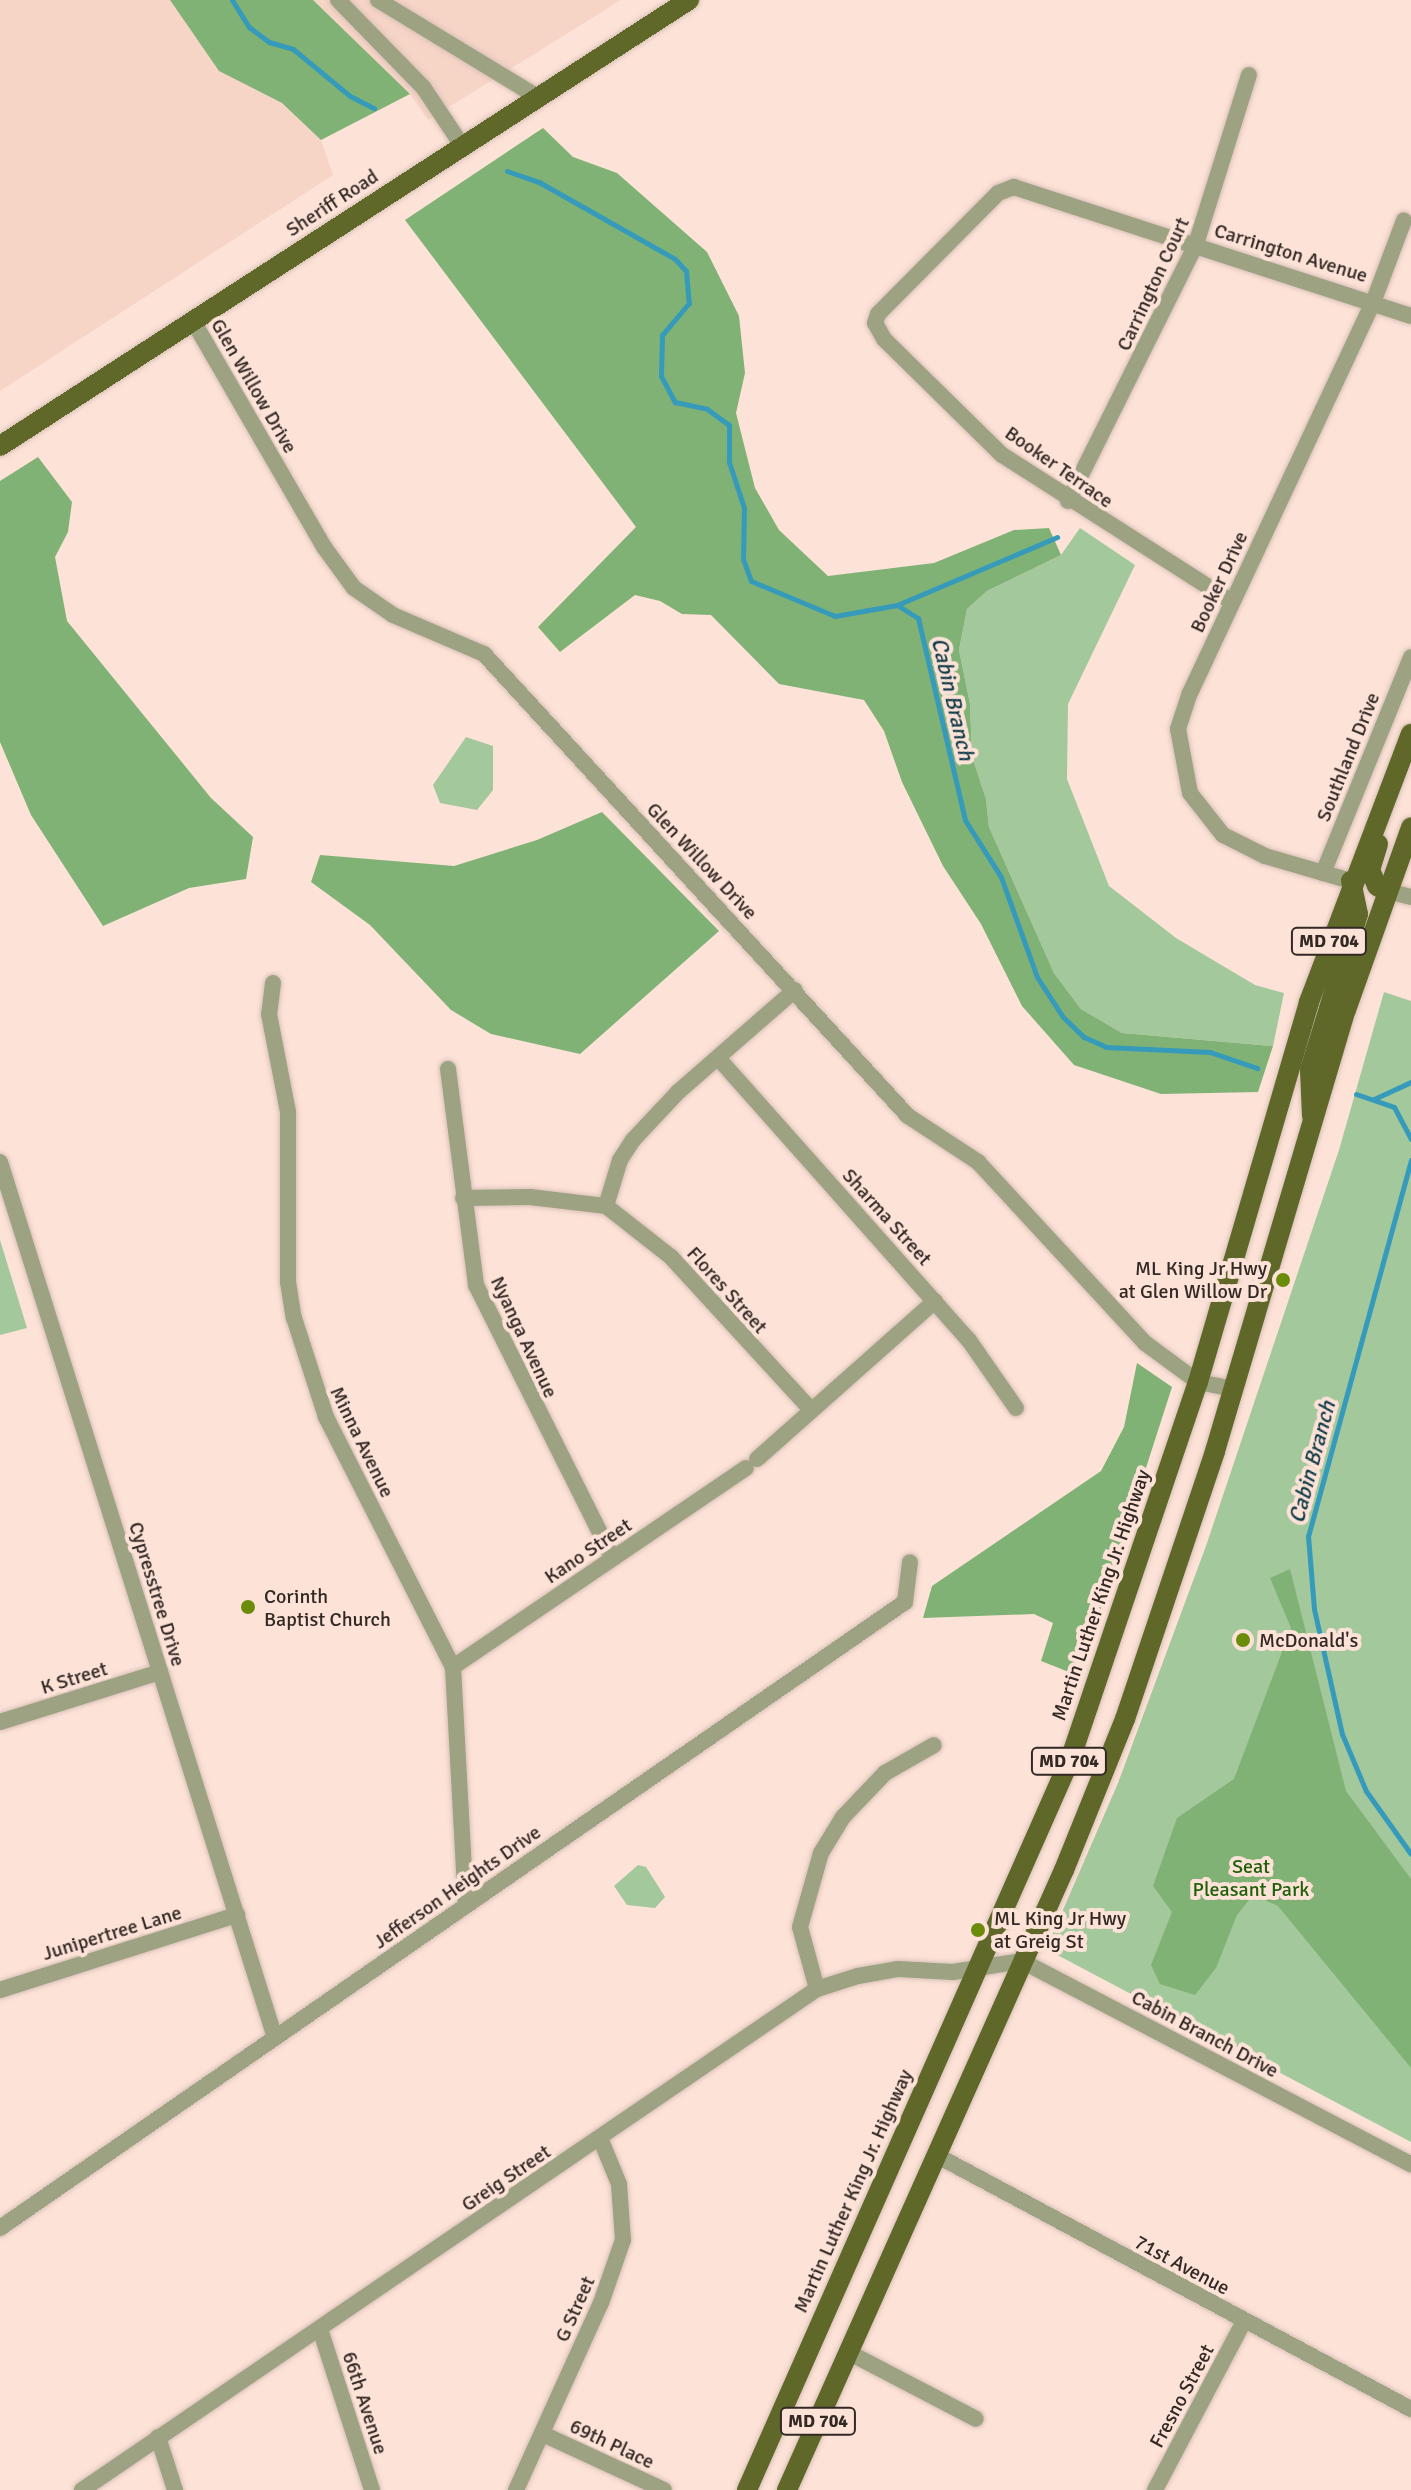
<!DOCTYPE html>
<style>
body{margin:0}
#map{position:relative;width:1411px;height:2490px;overflow:hidden;background:#fde2d7;font-family:Signika,sans-serif}
div>[style]{position:absolute}
.built>*{inset:0;background:#f6d4c6}
.green>*{inset:0;background:#a3c89b}
.forest>*{inset:0;background:#80b275}
.stream>*{height:5px;margin:-2.5px;padding:0 2.5px;transform-origin:2.5px;border-radius:2.5px;background:#369aba}
.roads{filter:drop-shadow(0 0 2px #d8c1b7) drop-shadow(0 0 2px #d8c1b7)}
.minor>*{height:16px;margin:-8px;padding:0 8px;transform-origin:8px;border-radius:8px;background:#9da282}
.major>*{height:20px;margin:-10px;padding:0 10px;transform-origin:10px;border-radius:10px;background:#5f6729}
.dots>*{width:22px;height:22px;translate:-50% -50%;box-sizing:border-box;border:4px solid #fde2d7;border-radius:50%}
span{translate:-50% -50%;white-space:nowrap;text-align:center;line-height:1.15;-webkit-text-stroke:8px #fde2d7;paint-order:stroke}
.shield-label span{padding:2px 6px;background:#fde2d7;border:2px solid;border-radius:6px;-webkit-text-stroke-width:0}
.shield-label{font-size:18px;color:#322824;font-weight:700}
.street-label{font-size:20px;color:#322824}
.poi-label{font-size:20px;color:#322824}
.right{translate:-100% -50%;text-align:right}
.left{translate:0 -50%;text-align:left}
.park-label{font-size:20px;color:#1f600b}
.water-label{font-size:22px;color:#103c49;font-style:italic}
</style>
<div id="map">
<div class="built">
<i style="clip-path:polygon(0 0,170px 0,219px 71px,282px 103px,321px 140px,333px 175px,0 391px)"></i>
<i style="clip-path:polygon(313px 0,621px 0,428px 120px,410px 94px)"></i>
</div>
<div class="green">
<i style="clip-path:polygon(1080px 528px,1135px 565px,1068px 704px,1067px 779px,1109px 886px,1176px 938px,1255px 985px,1284px 993px,1273px 1046px,1122px 1033px,1081px 1009px,1054px 973px,989px 827px,986px 799px,972px 756px,970px 704px,959px 650px,967px 609px,987px 591px,1061px 555px)"></i>
<i style="clip-path:polygon(466px 737px,493px 746px,493px 790px,477px 810px,440px 803px,433px 785px)"></i>
<i style="clip-path:polygon(1384px 992px,1411px 1001px,1411px 2142px,1046px 1949px,1118px 1783px,1206px 1546px,1339px 1150px)"></i>
<i style="clip-path:polygon(0 1240px,27px 1328px,0 1335px)"></i>
<i style="clip-path:polygon(638px 1865px,646px 1867px,665px 1897px,655px 1908px,627px 1905px,614px 1886px)"></i>
</div>
<div class="forest">
<i style="clip-path:polygon(170px 0,313px 0,410px 94px,321px 140px,282px 103px,219px 71px)"></i>
<i style="clip-path:polygon(543px 128px,573px 157px,617px 173px,707px 252px,739px 316px,745px 373px,736px 413px,755px 488px,779px 530px,828px 576px,934px 563px,1014px 530px,1049px 528px,1061px 555px,987px 591px,967px 609px,959px 650px,970px 704px,972px 756px,986px 799px,989px 827px,1054px 973px,1081px 1009px,1122px 1033px,1273px 1046px,1258px 1092px,1161px 1094px,1074px 1065px,1022px 1006px,981px 924px,943px 866px,902px 782px,884px 731px,864px 700px,779px 684px,711px 615px,682px 614px,660px 601px,635px 595px,560px 652px,538px 627px,636px 527px,405px 220px)"></i>
<i style="clip-path:polygon(38px 457px,72px 502px,68px 532px,55px 557px,67px 621px,211px 798px,253px 837px,246px 879px,189px 888px,103px 926px,31px 815px,0 742px,0 481px)"></i>
<i style="clip-path:polygon(602px 812px,719px 931px,580px 1054px,491px 1034px,451px 1010px,370px 925px,311px 882px,320px 855px,454px 866px,537px 840px)"></i>
<i style="clip-path:polygon(1137px 1363px,1172px 1387px,1079px 1676px,1041px 1661px,1053px 1623px,1034px 1614px,923px 1618px,932px 1586px,1101px 1471px,1124px 1427px)"></i>
<i style="clip-path:polygon(1290px 1569px,1346px 1791px,1411px 1879px,1411px 2068px,1278px 1906px,1253px 1895px,1237px 1915px,1216px 1968px,1195px 1995px,1160px 1984px,1151px 1965px,1172px 1912px,1153px 1886px,1177px 1818px,1234px 1779px,1291px 1628px,1270px 1578px)"></i>
</div>
<div class="stream">
<i style="left:232px;top:0;width:32px;rotate:58deg"></i>
<i style="left:249px;top:27px;width:25px;rotate:37deg"></i>
<i style="left:269px;top:42px;width:25px;rotate:16deg"></i>
<i style="left:293px;top:49px;width:74px;rotate:39.5deg"></i>
<i style="left:350px;top:96px;width:27px;rotate:27deg"></i>
<i style="left:507px;top:171px;width:34px;rotate:19deg"></i>
<i style="left:539px;top:182px;width:156px;rotate:29.5deg"></i>
<i style="left:675px;top:259px;width:16px;rotate:47deg"></i>
<i style="left:686px;top:271px;width:32px;rotate:85deg"></i>
<i style="left:689px;top:303px;width:42px;rotate:130.2deg"></i>
<i style="left:662px;top:335px;width:41px;rotate:91.4deg"></i>
<i style="left:661px;top:376px;width:30px;rotate:62deg"></i>
<i style="left:675px;top:402px;width:33px;rotate:12deg"></i>
<i style="left:707px;top:409px;width:27px;rotate:36deg"></i>
<i style="left:729px;top:425px;width:37px;rotate:90deg"></i>
<i style="left:729px;top:462px;width:48px;rotate:71.9deg"></i>
<i style="left:744px;top:508px;width:51px;rotate:91.1deg"></i>
<i style="left:743px;top:559px;width:23px;rotate:70deg"></i>
<i style="left:751px;top:581px;width:91px;rotate:22.6deg"></i>
<i style="left:835px;top:616px;width:63px;rotate:-10.1deg"></i>
<i style="left:897px;top:605px;width:25px;rotate:32deg"></i>
<i style="left:918px;top:618px;width:207px;rotate:76.9deg"></i>
<i style="left:965px;top:820px;width:67px;rotate:57.7deg"></i>
<i style="left:1001px;top:877px;width:106px;rotate:70.2deg"></i>
<i style="left:1037px;top:977px;width:48px;rotate:57deg"></i>
<i style="left:1063px;top:1017px;width:29px;rotate:44deg"></i>
<i style="left:1084px;top:1037px;width:24px;rotate:24deg"></i>
<i style="left:1106px;top:1047px;width:104px;rotate:2.8deg"></i>
<i style="left:1210px;top:1052px;width:50px;rotate:18.8deg"></i>
<i style="left:897px;top:605px;width:174px;rotate:-23deg"></i>
<i style="left:1356px;top:1094px;width:40px;rotate:18.9deg"></i>
<i style="left:1394px;top:1107px;width:36px;rotate:62deg"></i>
<i style="left:1374px;top:1099px;width:41px;rotate:-24.7deg"></i>
<i style="left:1411px;top:1160px;width:390px;rotate:105.3deg"></i>
<i style="left:1308px;top:1536px;width:73px;rotate:85.3deg"></i>
<i style="left:1314px;top:1609px;width:128px;rotate:77.4deg"></i>
<i style="left:1342px;top:1734px;width:62px;rotate:67.2deg"></i>
<i style="left:1366px;top:1791px;width:77px;rotate:54.5deg"></i>
</div>
<div class="roads">
<div class="minor">
<i style="left:338px;top:0;width:122px;rotate:45.7deg"></i>
<i style="left:423px;top:87px;width:72px;rotate:56.3deg"></i>
<i style="left:378px;top:0;width:188px;rotate:31.3deg"></i>
<i style="left:193px;top:321px;width:261px;rotate:59.9deg"></i>
<i style="left:324px;top:547px;width:51px;rotate:53.8deg"></i>
<i style="left:354px;top:588px;width:47px;rotate:34.7deg"></i>
<i style="left:393px;top:615px;width:99px;rotate:23.2deg"></i>
<i style="left:484px;top:654px;width:627px;rotate:47.46deg"></i>
<i style="left:908px;top:1116px;width:84px;rotate:33.3deg"></i>
<i style="left:978px;top:1162px;width:246px;rotate:47.3deg"></i>
<i style="left:1145px;top:1343px;width:66px;rotate:36.3deg"></i>
<i style="left:1198px;top:1382px;width:36px;rotate:11deg"></i>
<i style="left:1068px;top:501px;width:287px;rotate:-63.5deg"></i>
<i style="left:1196px;top:244px;width:177px;rotate:-72.6deg"></i>
<i style="left:1232px;top:602px;width:273px;rotate:-147.4deg"></i>
<i style="left:1002px;top:455px;width:165px;rotate:-135.5deg"></i>
<i style="left:884px;top:339px;width:18px;rotate:-119deg"></i>
<i style="left:875px;top:323px;width:9px;rotate:-72deg"></i>
<i style="left:878px;top:314px;width:170px;rotate:-45.2deg"></i>
<i style="left:998px;top:193px;width:17px;rotate:-21deg"></i>
<i style="left:1014px;top:187px;width:417px;rotate:18deg"></i>
<i style="left:1323px;top:873px;width:233px;rotate:-67.8deg"></i>
<i style="left:1351px;top:881px;width:90px;rotate:-163.8deg"></i>
<i style="left:1265px;top:856px;width:47px;rotate:-153.4deg"></i>
<i style="left:1223px;top:835px;width:53px;rotate:-128.2deg"></i>
<i style="left:1190px;top:793px;width:65px;rotate:-100.6deg"></i>
<i style="left:1178px;top:729px;width:38px;rotate:-72deg"></i>
<i style="left:1190px;top:693px;width:434px;rotate:-64.9deg"></i>
<i style="left:1374px;top:300px;width:85px;rotate:-69.4deg"></i>
<i style="left:1387px;top:891px;width:25px;rotate:14deg"></i>
<i style="left:273px;top:983px;width:31px;rotate:97deg"></i>
<i style="left:269px;top:1014px;width:100px;rotate:79deg"></i>
<i style="left:288px;top:1112px;width:170px;rotate:90deg"></i>
<i style="left:288px;top:1282px;width:36px;rotate:81deg"></i>
<i style="left:294px;top:1318px;width:104px;rotate:72.1deg"></i>
<i style="left:326px;top:1417px;width:280px;rotate:63.1deg"></i>
<i style="left:453px;top:1667px;width:237px;rotate:86.9deg"></i>
<i style="left:719px;top:1059px;width:375px;rotate:48.4deg"></i>
<i style="left:968px;top:1339px;width:84px;rotate:55.2deg"></i>
<i style="left:448px;top:1069px;width:218px;rotate:82.6deg"></i>
<i style="left:476px;top:1285px;width:305px;rotate:63.4deg"></i>
<i style="left:0;top:1162px;width:918px;rotate:72.57deg"></i>
<i style="left:463px;top:1198px;width:67px;rotate:-0.9deg"></i>
<i style="left:530px;top:1197px;width:77px;rotate:6.8deg"></i>
<i style="left:606px;top:1206px;width:83px;rotate:38.1deg"></i>
<i style="left:671px;top:1257px;width:207px;rotate:47.5deg"></i>
<i style="left:606px;top:1206px;width:48px;rotate:-73.1deg"></i>
<i style="left:620px;top:1160px;width:24px;rotate:-57deg"></i>
<i style="left:633px;top:1140px;width:66px;rotate:-46.8deg"></i>
<i style="left:678px;top:1092px;width:155px;rotate:-41.1deg"></i>
<i style="left:757px;top:1459px;width:238px;rotate:-41.6deg"></i>
<i style="left:453px;top:1667px;width:354px;rotate:-34.2deg"></i>
<i style="left:0;top:1722px;width:168px;rotate:-17.4deg"></i>
<i style="left:817px;top:1989px;width:64px;rotate:-105.3deg"></i>
<i style="left:800px;top:1927px;width:77px;rotate:-74.2deg"></i>
<i style="left:821px;top:1853px;width:42px;rotate:-58.6deg"></i>
<i style="left:843px;top:1817px;width:61px;rotate:-46.3deg"></i>
<i style="left:885px;top:1773px;width:56px;rotate:-29.7deg"></i>
<i style="left:0;top:1990px;width:249px;rotate:-17.6deg"></i>
<i style="left:936px;top:2155px;width:539px;rotate:28.14deg"></i>
<i style="left:0;top:2228px;width:1100px;rotate:-34.67deg"></i>
<i style="left:905px;top:1602px;width:40px;rotate:-82.9deg"></i>
<i style="left:320px;top:2329px;width:169px;rotate:72.1deg"></i>
<i style="left:848px;top:2352px;width:144px;rotate:27.6deg"></i>
<i style="left:543px;top:2434px;width:133px;rotate:24.8deg"></i>
<i style="left:158px;top:2437px;width:56px;rotate:72.2deg"></i>
<i style="left:82px;top:2490px;width:890px;rotate:-34.28deg"></i>
<i style="left:817px;top:1989px;width:43px;rotate:-17.6deg"></i>
<i style="left:858px;top:1976px;width:41px;rotate:-9.9deg"></i>
<i style="left:898px;top:1969px;width:55px;rotate:3.1deg"></i>
<i style="left:953px;top:1972px;width:70px;rotate:-9.1deg"></i>
<i style="left:1022px;top:1961px;width:439px;rotate:27.6deg"></i>
<i style="left:516px;top:2490px;width:205px;rotate:-65.6deg"></i>
<i style="left:601px;top:2303px;width:67px;rotate:-70.8deg"></i>
<i style="left:623px;top:2240px;width:56px;rotate:-94.1deg"></i>
<i style="left:619px;top:2184px;width:50px;rotate:-112.4deg"></i>
<i style="left:1155px;top:2490px;width:191px;rotate:-62.2deg"></i>
</div>
<div class="major">
<i style="left:0;top:446px;width:821px;rotate:-32.92deg"></i>
<i style="left:1378px;top:844px;width:27px;rotate:107deg"></i>
<i style="left:1370px;top:870px;width:17px;rotate:66deg"></i>
<i style="left:1377px;top:886px;width:11px;rotate:27deg"></i>
<i style="left:1312px;top:1116px;width:46px;rotate:-92.5deg"></i>
<i style="left:1310px;top:1070px;width:163px;rotate:-72.9deg"></i>
<i style="left:1358px;top:914px;width:34px;rotate:-102deg"></i>
<i style="left:747px;top:2490px;width:801px;rotate:-66.15deg"></i>
<i style="left:1071px;top:1757px;width:396px;rotate:-71.3deg"></i>
<i style="left:1198px;top:1382px;width:396px;rotate:-73.7deg"></i>
<i style="left:1309px;top:1002px;width:287px;rotate:-69.2deg"></i>
<i style="left:787px;top:2490px;width:679px;rotate:-65.93deg"></i>
<i style="left:1064px;top:1870px;width:163px;rotate:-68deg"></i>
<i style="left:1125px;top:1719px;width:283px;rotate:-71.4deg"></i>
<i style="left:1215px;top:1451px;width:460px;rotate:-73.5deg"></i>
<i style="left:1346px;top:1010px;width:194px;rotate:-70.4deg"></i>
</div>
</div>
<div class="dots">
<i style="left:1283px;top:1280px;background:#6b8b0a"></i>
<i style="left:248px;top:1607px;background:#6b8b0a"></i>
<i style="left:1243px;top:1640px;background:#6b8b0a"></i>
<i style="left:978px;top:1930px;background:#6b8b0a"></i>
</div>
<div class="shield-label">
<span style="left:1329px;top:941px">MD 704</span>
<span style="left:1069px;top:1761px">MD 704</span>
<span style="left:818px;top:2421px">MD 704</span>
</div>
<div class="street-label">
<span style="left:332px;top:203px;rotate:-33deg">Sheriff Road</span>
<span style="left:1291px;top:253px;rotate:17deg">Carrington Avenue</span>
<span style="left:1153px;top:284px;rotate:-65deg">Carrington Court</span>
<span style="left:254px;top:386px;rotate:60deg">Glen Willow Drive</span>
<span style="left:1059px;top:467px;rotate:35deg">Booker Terrace</span>
<span style="left:1219px;top:582px;rotate:-65deg">Booker Drive</span>
<span style="left:1348px;top:757px;rotate:-68deg">Southland Drive</span>
<span style="left:702px;top:861px;rotate:47deg">Glen Willow Drive</span>
<span style="left:887px;top:1217px;rotate:48deg">Sharma Street</span>
<span style="left:727px;top:1290px;rotate:48deg">Flores Street</span>
<span style="left:524px;top:1337px;rotate:65deg">Nyanga Avenue</span>
<span style="left:362px;top:1442px;rotate:64deg">Minna Avenue</span>
<span style="left:588px;top:1551px;rotate:-34deg">Kano Street</span>
<span style="left:157px;top:1594px;rotate:73deg">Cypresstree Drive</span>
<span style="left:1101px;top:1595px;rotate:-71deg">Martin Luther King Jr. Highway</span>
<span style="left:74px;top:1678px;rotate:-17deg">K Street</span>
<span style="left:457px;top:1887px;rotate:-35deg">Jefferson Heights Drive</span>
<span style="left:112px;top:1933px;rotate:-17deg">Junipertree Lane</span>
<span style="left:1205px;top:2034px;rotate:28deg">Cabin Branch Drive</span>
<span style="left:506px;top:2178px;rotate:-34deg">Greig Street</span>
<span style="left:853px;top:2191px;rotate:-66deg">Martin Luther King Jr. Highway</span>
<span style="left:1182px;top:2265px;rotate:28deg">71st Avenue</span>
<span style="left:575px;top:2309px;rotate:-66deg">G Street</span>
<span style="left:1182px;top:2396px;rotate:-62deg">Fresno Street</span>
<span style="left:365px;top:2403px;rotate:72deg">66th Avenue</span>
<span style="left:612px;top:2444px;rotate:25deg">69th Place</span>
</div>
<div class="poi-label">
<span class="right" style="left:1267px;top:1280px">ML King Jr Hwy<br>at Glen Willow Dr</span>
<span class="left" style="left:264px;top:1608px">Corinth<br>Baptist Church</span>
<span class="left" style="left:1259px;top:1640px">McDonald's</span>
<span class="left" style="left:994px;top:1930px">ML King Jr Hwy<br>at Greig St</span>
</div>
<div class="park-label">
<span style="left:1251px;top:1878px">Seat<br>Pleasant Park</span>
</div>
<div class="water-label">
<span style="left:953px;top:699px;rotate:77deg">Cabin Branch</span>
<span style="left:1312px;top:1462px;rotate:-75deg">Cabin Branch</span>
</div>
</div>
